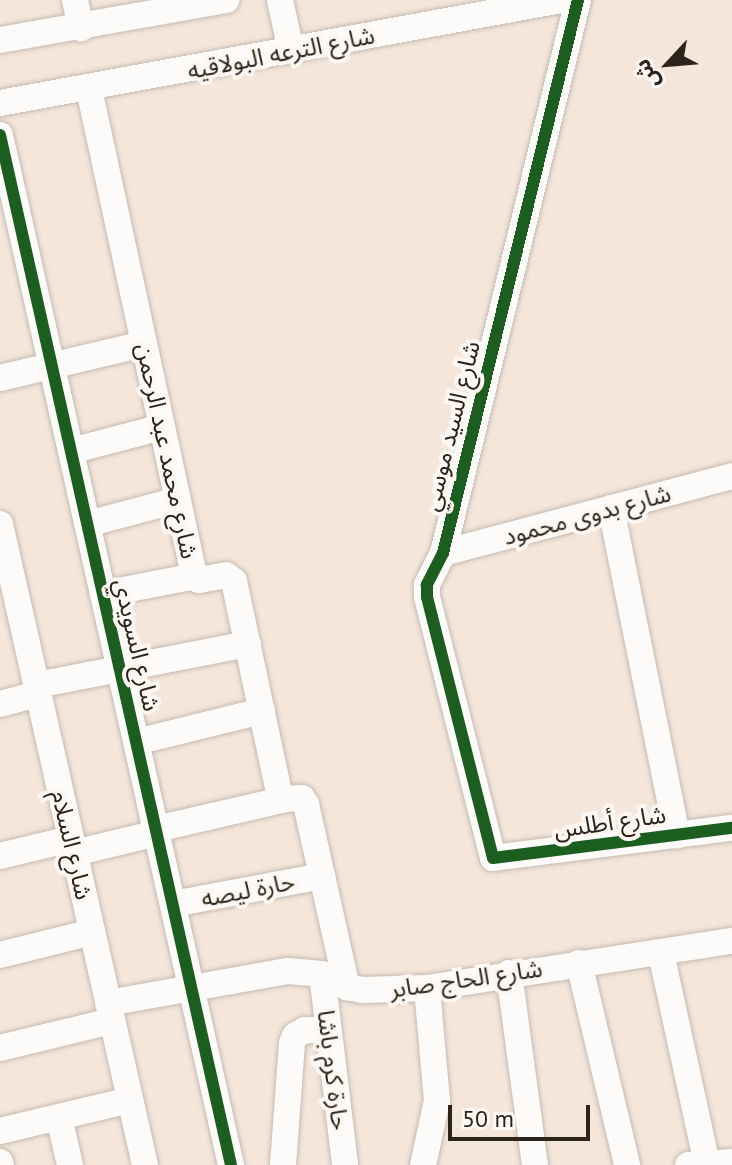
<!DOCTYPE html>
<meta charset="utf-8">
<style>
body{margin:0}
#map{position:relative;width:732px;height:1165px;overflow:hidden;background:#f4e6da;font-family:"PT Sans","Noto Sans Arabic",sans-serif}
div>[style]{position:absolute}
.roads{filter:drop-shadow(0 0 2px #c6bbb2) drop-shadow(0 0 2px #c6bbb2)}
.minor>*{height:26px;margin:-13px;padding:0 13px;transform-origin:13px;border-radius:13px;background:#fdfbf9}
.cycleway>*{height:12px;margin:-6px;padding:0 6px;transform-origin:6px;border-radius:6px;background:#1b5e20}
span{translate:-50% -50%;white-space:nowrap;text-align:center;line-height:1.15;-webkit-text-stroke:8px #fcf7f2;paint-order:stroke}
.street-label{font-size:24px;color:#2c241b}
.north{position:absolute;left:628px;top:24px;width:80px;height:80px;-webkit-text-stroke:6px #fcf7f2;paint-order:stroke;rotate:244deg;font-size:22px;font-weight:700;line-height:32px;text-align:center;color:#2c241b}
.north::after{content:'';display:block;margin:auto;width:28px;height:36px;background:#2c241b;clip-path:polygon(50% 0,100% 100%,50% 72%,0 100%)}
.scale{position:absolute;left:448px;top:1105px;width:142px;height:36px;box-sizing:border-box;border:4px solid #2c241b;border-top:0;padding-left:10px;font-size:24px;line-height:28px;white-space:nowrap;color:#2c241b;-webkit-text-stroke:6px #fcf7f2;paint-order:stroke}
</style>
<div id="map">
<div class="roads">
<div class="minor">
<i style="left:75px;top:0;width:29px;rotate:78deg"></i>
<i style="left:280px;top:0;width:52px;rotate:77.8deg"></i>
<i style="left:578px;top:0;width:569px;rotate:103.72deg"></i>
<i style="left:443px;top:553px;width:36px;rotate:117deg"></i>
<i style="left:427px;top:585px;width:12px;rotate:90deg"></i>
<i style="left:427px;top:597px;width:269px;rotate:75.8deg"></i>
<i style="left:493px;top:858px;width:241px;rotate:-7.2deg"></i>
<i style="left:0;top:40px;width:230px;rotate:-10deg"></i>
<i style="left:89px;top:89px;width:493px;rotate:77.8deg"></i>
<i style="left:193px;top:571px;width:11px;rotate:56deg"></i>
<i style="left:199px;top:580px;width:27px;rotate:-10deg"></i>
<i style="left:226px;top:575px;width:10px;rotate:37deg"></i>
<i style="left:234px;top:581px;width:217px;rotate:78deg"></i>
<i style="left:279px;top:793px;width:9px;rotate:41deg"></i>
<i style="left:286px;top:799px;width:16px;rotate:-4deg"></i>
<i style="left:302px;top:798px;width:7px;rotate:56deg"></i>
<i style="left:306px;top:804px;width:188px;rotate:77.4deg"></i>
<i style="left:0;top:103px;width:570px;rotate:-10.4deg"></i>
<i style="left:0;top:135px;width:1056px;rotate:77.36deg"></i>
<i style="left:0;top:378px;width:148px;rotate:-13.3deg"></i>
<i style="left:71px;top:451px;width:94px;rotate:-14.8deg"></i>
<i style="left:611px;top:508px;width:334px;rotate:78.6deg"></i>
<i style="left:0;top:524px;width:657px;rotate:77.25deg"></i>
<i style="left:87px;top:524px;width:94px;rotate:-14.8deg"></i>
<i style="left:443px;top:553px;width:299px;rotate:-14.9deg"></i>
<i style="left:103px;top:594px;width:95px;rotate:-11deg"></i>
<i style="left:37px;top:685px;width:215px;rotate:-11deg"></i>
<i style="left:0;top:704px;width:39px;rotate:-15deg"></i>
<i style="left:136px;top:742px;width:130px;rotate:-13.8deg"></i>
<i style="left:156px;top:829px;width:133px;rotate:-13deg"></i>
<i style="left:74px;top:853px;width:85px;rotate:-13.5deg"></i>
<i style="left:0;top:856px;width:73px;rotate:-13.5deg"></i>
<i style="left:173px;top:904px;width:152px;rotate:-10.6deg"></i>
<i style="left:661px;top:953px;width:216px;rotate:77.7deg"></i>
<i style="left:0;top:955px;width:95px;rotate:-14deg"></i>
<i style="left:579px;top:963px;width:208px;rotate:76.6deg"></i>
<i style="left:509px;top:973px;width:194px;rotate:82.3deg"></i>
<i style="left:322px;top:974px;width:192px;rotate:83.1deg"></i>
<i style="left:108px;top:1003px;width:183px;rotate:-10.1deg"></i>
<i style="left:288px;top:971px;width:34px;rotate:5deg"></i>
<i style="left:322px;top:974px;width:28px;rotate:27deg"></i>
<i style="left:347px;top:987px;width:15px;rotate:11deg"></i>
<i style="left:362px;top:990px;width:65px;rotate:-1.8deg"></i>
<i style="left:427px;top:988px;width:309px;rotate:-8.8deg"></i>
<i style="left:0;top:1048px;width:115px;rotate:-13.6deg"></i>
<i style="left:59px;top:1117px;width:49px;rotate:77.1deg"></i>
<i style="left:0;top:1131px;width:134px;rotate:-13.4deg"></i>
<i style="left:0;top:1162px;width:3px;rotate:72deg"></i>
<i style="left:283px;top:1165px;width:122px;rotate:-85.8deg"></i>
<i style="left:292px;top:1043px;width:8px;rotate:-67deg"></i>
<i style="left:295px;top:1036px;width:12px;rotate:-31deg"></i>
<i style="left:305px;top:1030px;width:22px"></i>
<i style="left:423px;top:1165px;width:66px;rotate:-77.7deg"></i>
<i style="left:437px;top:1101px;width:113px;rotate:-95.1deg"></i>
<i style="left:688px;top:1165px;width:44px;rotate:-3.9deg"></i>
</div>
</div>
<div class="cycleway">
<i style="left:578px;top:0;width:569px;rotate:103.72deg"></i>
<i style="left:443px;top:553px;width:36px;rotate:117deg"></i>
<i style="left:427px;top:585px;width:12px;rotate:90deg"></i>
<i style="left:427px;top:597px;width:269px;rotate:75.8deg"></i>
<i style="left:493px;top:858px;width:241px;rotate:-7.2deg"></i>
<i style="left:0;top:135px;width:1056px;rotate:77.36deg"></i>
</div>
<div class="street-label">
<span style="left:281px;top:53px;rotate:-11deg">شارع الترعه البولاقيه</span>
<span style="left:451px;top:426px;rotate:-76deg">شارع السيد موسي</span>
<span style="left:167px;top:451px;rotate:78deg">شارع محمد عبد الرحمن</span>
<span style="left:587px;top:515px;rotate:-15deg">شارع بدوى محمود</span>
<span style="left:137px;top:645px;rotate:77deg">شارع السويدي</span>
<span style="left:610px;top:822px;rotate:-8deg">شارع أطلس</span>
<span style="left:72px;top:845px;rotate:77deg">شارع السلام</span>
<span style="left:248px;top:890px;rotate:-11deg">حارة ليصه</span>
<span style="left:466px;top:979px;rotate:-8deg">شارع الحاج صابر</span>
<span style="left:333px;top:1070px;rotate:83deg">حارة كرم باشا</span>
</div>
<div class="north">ش</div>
<div class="scale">50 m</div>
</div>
